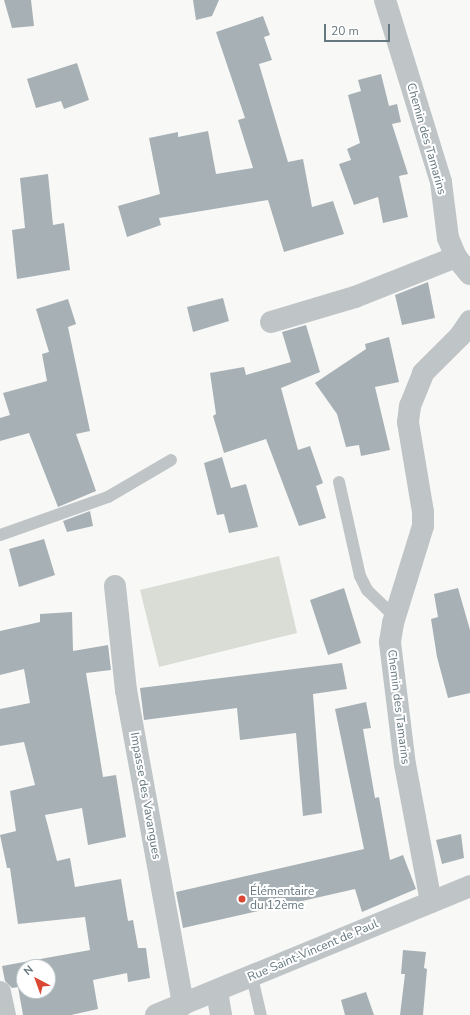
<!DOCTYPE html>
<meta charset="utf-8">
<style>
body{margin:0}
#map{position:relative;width:470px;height:1015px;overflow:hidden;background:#f8f8f6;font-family:"Nunito Sans",sans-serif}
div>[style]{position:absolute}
.green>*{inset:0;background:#d9ddd5}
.building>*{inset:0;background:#a7b1b5}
.lane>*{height:12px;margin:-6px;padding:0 6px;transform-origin:6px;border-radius:6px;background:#bfc5c7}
.street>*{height:22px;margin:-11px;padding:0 11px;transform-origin:11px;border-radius:11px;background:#bfc5c7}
.dots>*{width:11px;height:11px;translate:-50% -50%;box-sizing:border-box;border:2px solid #fff;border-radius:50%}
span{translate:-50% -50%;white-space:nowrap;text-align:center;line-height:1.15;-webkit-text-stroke:4px #fff;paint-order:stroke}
.street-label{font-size:12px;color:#65777f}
.poi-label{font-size:12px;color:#65777f}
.left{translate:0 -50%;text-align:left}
.north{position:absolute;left:16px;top:959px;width:40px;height:40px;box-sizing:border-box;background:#fff;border:1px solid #c1c9cc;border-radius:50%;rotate:319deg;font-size:11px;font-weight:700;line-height:16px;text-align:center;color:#65777f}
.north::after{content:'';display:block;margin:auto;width:14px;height:18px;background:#da4834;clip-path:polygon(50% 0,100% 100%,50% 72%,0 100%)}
.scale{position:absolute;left:324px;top:24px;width:66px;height:18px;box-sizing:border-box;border:2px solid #65777f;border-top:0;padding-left:5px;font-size:12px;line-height:14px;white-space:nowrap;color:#65777f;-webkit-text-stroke:3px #fff;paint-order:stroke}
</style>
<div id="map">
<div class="green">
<i style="clip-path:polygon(279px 556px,297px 633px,159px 667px,140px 590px)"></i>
</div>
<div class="building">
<i style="clip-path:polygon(4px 0,31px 0,34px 26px,12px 28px)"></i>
<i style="clip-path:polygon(193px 0,219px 0,212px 16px,196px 20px)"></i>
<i style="clip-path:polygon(263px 16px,270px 35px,264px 37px,272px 60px,259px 64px,288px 162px,303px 159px,312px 207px,333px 201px,344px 234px,284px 252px,268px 200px,159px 218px,161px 225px,127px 237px,118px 206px,160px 194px,149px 138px,178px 132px,178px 137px,208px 131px,216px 174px,253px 168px,238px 120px,245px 118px,216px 32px)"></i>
<i style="clip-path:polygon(77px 63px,89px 100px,64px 109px,61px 101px,36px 108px,27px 79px)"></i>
<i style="clip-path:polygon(381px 74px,389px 106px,397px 104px,401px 122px,392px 124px,408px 174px,399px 176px,408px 217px,383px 223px,378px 197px,354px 205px,339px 164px,351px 160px,347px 149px,360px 143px,348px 95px,361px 91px,358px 80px)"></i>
<i style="clip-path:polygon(48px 174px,53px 225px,64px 223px,70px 270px,17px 279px,12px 230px,25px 228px,20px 178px)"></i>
<i style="clip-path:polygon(428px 282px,435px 318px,402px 325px,395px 295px)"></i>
<i style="clip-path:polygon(223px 298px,229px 321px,193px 332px,187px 307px)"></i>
<i style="clip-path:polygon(68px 299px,76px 324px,68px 327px,90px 431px,76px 434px,96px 491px,58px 507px,29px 433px,0 441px,0 418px,10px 415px,3px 393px,47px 381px,42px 354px,49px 352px,36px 309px)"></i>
<i style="clip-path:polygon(306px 325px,320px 372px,281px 388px,298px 450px,310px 446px,323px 483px,316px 486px,326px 518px,299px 526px,266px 439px,224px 453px,213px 416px,216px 414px,210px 373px,244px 367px,246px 375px,291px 362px,282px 332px)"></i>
<i style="clip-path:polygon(389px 337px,399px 382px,375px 387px,390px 450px,361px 456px,359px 445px,346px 447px,337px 414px,315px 383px,366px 349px,365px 344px)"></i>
<i style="clip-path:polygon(222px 457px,231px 488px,246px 484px,258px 527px,229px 533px,224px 514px,217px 515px,204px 463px)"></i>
<i style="clip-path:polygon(90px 511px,93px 526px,67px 532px,63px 521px)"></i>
<i style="clip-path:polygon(44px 539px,55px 575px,19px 587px,9px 549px)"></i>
<i style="clip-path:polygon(344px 588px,361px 643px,328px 655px,310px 600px)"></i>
<i style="clip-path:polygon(458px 588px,470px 630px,470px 693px,448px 698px,437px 657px,431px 619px,438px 617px,434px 594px)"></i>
<i style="clip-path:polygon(evenodd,72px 612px,73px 651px,108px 645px,111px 670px,86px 673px,103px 777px,116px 775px,126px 837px,88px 845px,82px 808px,45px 815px,57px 861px,70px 858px,75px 887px,121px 879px,128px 921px,133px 920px,138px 948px,146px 948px,150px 978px,128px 982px,127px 973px,93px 980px,98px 1009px,71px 1015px,23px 1015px,18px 987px,12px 988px,5px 981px,2px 966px,90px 950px,85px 917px,18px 924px,10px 868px,7px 868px,0 835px,16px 831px,10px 791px,35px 785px,24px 742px,0 746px,0 709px,30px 703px,24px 669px,0 675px,0 631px,40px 622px,40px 614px,72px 612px,24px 967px,48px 967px,48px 991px,24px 991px,24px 967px)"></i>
<i style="clip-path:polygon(342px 663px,347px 689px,313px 694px,322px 813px,303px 816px,296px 733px,240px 740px,237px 708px,144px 720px,140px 688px)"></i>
<i style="clip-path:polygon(366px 702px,371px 728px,363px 729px,375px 798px,379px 797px,390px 860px,403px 855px,416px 889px,362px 912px,355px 889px,183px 928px,176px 892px,364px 849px,335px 709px)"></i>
<i style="clip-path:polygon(461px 834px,464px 858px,442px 864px,436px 840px)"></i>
<i style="clip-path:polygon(403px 950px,426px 952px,424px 968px,427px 969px,423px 1015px,400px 1015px,405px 974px,401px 974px)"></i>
<i style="clip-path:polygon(366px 992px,374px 1015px,345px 1015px,341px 1000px)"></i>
</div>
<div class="lane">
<i style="left:339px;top:482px;width:96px;rotate:77.4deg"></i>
<i style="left:360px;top:576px;width:16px;rotate:63deg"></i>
<i style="left:367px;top:590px;width:39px;rotate:44deg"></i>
<i style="left:0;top:535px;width:114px;rotate:-19.4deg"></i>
<i style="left:108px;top:497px;width:73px;rotate:-30.4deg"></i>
<i style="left:252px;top:977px;width:39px;rotate:77deg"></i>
</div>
<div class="street">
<i style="left:385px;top:0;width:190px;rotate:72.9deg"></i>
<i style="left:441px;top:182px;width:56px;rotate:82.9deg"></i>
<i style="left:448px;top:238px;width:21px;rotate:67deg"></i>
<i style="left:456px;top:257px;width:22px;rotate:51deg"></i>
<i style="left:271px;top:322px;width:88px;rotate:-16.6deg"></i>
<i style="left:355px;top:297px;width:109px;rotate:-21.6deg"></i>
<i style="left:115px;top:586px;width:105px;rotate:84deg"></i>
<i style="left:126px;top:690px;width:320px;rotate:79.7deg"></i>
<i style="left:431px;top:902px;width:139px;rotate:-100.7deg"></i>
<i style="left:405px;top:765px;width:124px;rotate:-97deg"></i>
<i style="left:390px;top:642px;width:19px;rotate:-81deg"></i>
<i style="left:393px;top:623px;width:102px;rotate:-72.8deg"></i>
<i style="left:423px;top:526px;width:14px;rotate:-90deg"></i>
<i style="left:423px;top:512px;width:91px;rotate:-99.5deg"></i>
<i style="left:408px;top:422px;width:16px;rotate:-83deg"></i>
<i style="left:410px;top:406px;width:35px;rotate:-68deg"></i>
<i style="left:423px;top:373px;width:52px;rotate:-45deg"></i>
<i style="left:460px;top:336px;width:18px;rotate:-56deg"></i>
<i style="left:0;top:992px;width:24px;rotate:78deg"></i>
<i style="left:217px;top:992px;width:23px;rotate:80deg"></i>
<i style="left:156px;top:1015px;width:339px;rotate:-22.3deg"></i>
</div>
<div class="dots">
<i style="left:242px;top:899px;background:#da4834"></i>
</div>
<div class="street-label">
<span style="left:426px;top:139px;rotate:74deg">Chemin des Tamarins</span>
<span style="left:398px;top:707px;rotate:83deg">Chemin des Tamarins</span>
<span style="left:145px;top:796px;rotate:80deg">Impasse des Vavangues</span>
<span style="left:313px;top:951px;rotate:-23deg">Rue Saint-Vincent de Paul</span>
</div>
<div class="poi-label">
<span class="left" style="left:250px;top:899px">Élémentaire<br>du 12ème</span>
</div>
<div class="north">N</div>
<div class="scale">20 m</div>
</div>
